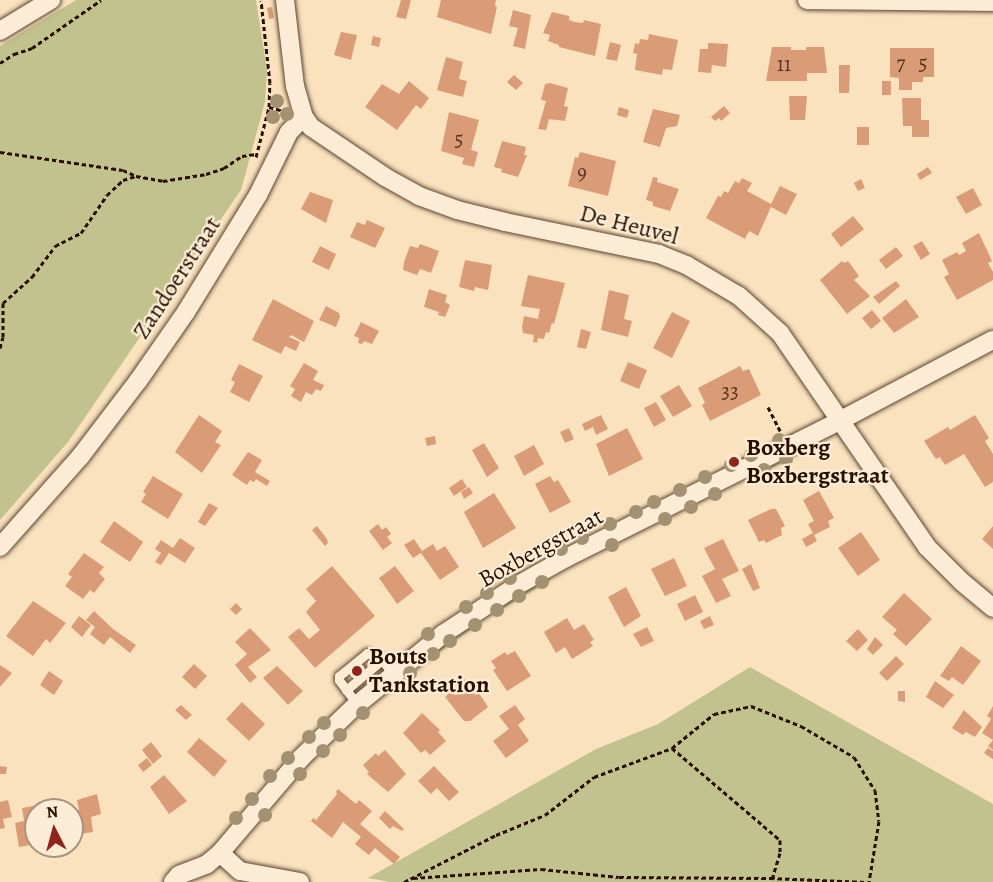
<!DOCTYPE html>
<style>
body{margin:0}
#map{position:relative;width:993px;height:882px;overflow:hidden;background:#fae2be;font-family:Alegreya,serif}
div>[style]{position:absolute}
.green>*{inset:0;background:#c2c28e}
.building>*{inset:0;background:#d99c76}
.path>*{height:3px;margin-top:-1.5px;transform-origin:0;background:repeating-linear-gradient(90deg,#271000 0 4.5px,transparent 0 7.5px)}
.roads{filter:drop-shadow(0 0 2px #5c4430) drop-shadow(0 0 2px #5c4430)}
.lane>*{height:9px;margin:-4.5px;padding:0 4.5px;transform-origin:4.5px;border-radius:4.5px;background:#fcecd5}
.street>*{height:18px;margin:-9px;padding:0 9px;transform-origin:9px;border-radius:9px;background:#fcecd5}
.trees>*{width:14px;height:14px;margin:-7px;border-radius:50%;background:#a49171}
.dots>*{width:16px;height:16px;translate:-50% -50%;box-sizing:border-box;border:3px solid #fcecd5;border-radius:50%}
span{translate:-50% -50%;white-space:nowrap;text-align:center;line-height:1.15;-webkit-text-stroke:4.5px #fcecd5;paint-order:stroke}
.number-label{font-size:21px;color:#54331e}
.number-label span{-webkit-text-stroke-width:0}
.street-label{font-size:24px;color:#271000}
.poi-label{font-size:24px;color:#271000;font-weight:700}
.left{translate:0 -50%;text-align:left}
.north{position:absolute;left:24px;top:798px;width:60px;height:60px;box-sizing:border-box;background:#fcecd5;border:2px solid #a79480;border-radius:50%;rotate:354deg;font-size:16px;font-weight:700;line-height:24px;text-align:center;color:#271000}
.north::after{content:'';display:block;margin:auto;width:21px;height:27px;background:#8f2418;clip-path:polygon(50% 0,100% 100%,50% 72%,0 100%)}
</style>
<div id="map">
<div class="green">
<i style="clip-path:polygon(76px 0,256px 0,267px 70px,265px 102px,241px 190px,68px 442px,0 520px,0 46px)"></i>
<i style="clip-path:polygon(792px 433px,798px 433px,723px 471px,721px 468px)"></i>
<i style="clip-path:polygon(795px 453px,796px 456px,749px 479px,748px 476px)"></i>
<i style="clip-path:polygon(550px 577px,551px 579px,494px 614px,492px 612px)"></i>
<i style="clip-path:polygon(478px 621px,480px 623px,428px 660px,427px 658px)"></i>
<i style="clip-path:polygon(750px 667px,993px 804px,993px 882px,390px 882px,368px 878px,596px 749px,658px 724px)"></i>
</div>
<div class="building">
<i style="clip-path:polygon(401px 0,411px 0,406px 19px,396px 17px)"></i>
<i style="clip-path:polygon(441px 0,496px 0,495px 6px,497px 7px,491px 34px,437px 17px)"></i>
<i style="clip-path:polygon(272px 7px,274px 18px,269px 19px,267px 8px)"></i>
<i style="clip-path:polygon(513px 10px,531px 15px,525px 49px,513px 46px,518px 28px,509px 26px)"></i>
<i style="clip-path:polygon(552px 12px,569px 16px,569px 20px,575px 22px,583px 23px,584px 20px,601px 24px,595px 56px,559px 47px,559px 45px,548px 41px,550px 35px,543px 33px)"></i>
<i style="clip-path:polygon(341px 32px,357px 35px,351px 60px,334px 55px)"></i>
<i style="clip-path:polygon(649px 34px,678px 40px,672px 70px,663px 69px,662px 75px,635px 70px,637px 54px,633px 53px,635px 43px,639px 44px,640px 39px,648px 40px)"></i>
<i style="clip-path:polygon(373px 36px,381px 38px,379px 47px,371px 45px)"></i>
<i style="clip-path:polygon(610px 42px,621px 45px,617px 61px,606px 59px)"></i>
<i style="clip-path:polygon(708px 43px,728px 44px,726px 67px,712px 65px,711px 73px,698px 72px,700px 49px,708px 49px)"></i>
<i style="clip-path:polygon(772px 47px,791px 47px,791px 50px,806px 50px,806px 47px,824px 47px,827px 73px,807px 73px,807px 81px,766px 81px)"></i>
<i style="clip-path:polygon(890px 48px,934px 48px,934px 77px,923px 77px,923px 82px,912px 82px,912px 90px,899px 90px,899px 78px,890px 77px)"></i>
<i style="clip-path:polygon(446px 57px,463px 62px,459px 79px,467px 81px,463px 97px,437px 90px)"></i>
<i style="clip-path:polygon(839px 65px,850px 65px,849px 93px,839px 93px)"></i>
<i style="clip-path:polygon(514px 75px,523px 83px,516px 90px,507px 82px)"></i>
<i style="clip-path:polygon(409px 81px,429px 98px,421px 109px,416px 105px,397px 130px,365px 107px,382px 84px,399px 94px)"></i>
<i style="clip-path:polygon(882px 81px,891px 81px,891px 95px,882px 95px)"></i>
<i style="clip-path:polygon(550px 83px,568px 88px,564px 106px,568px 107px,565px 121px,549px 119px,546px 130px,538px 129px,546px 101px,541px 100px,545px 84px)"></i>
<i style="clip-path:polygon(789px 96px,807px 96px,805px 120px,790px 120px)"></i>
<i style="clip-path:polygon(902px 98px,921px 98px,921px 120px,929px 120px,929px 137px,912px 137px,912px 126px,903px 126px)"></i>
<i style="clip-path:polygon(724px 106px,730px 113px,721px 121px,719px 118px,715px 121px,711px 117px)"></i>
<i style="clip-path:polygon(619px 107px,629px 110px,627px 118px,617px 115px)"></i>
<i style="clip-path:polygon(653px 109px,680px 115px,677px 126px,666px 128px,660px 147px,643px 142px)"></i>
<i style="clip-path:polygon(449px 112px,479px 120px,471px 150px,478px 152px,474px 167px,462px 164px,464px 158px,441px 151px)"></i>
<i style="clip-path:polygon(857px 127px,869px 127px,869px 145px,857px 145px)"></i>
<i style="clip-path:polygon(502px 141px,526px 147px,524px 155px,527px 155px,518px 177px,501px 172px,502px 169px,494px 167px)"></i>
<i style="clip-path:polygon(580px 152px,616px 161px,608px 196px,568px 186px,575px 157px,578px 158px)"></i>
<i style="clip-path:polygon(928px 167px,932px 173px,920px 180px,917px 174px)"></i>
<i style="clip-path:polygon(653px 177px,658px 178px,657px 182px,679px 189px,670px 211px,653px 206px,653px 202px,646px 200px)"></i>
<i style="clip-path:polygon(742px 178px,752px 183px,747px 191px,771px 204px,780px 186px,797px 194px,786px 215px,771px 207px,758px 236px,749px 231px,745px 239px,706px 218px,718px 196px,721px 197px,724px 191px,728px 193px,735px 181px,739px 183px)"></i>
<i style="clip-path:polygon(861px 179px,865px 188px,858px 191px,854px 183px)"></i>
<i style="clip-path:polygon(973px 188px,982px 205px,966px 214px,956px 197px)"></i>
<i style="clip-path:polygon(310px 192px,333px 200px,326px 223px,301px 209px)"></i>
<i style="clip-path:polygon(853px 216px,864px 229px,841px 247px,831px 234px)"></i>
<i style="clip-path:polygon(367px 220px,385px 228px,375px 248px,350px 237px,357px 222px,365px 225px)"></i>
<i style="clip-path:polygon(979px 233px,992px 261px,988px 263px,993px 272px,993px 280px,957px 300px,944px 277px,949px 274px,942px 260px,957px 252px,959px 255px,966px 251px,962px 243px)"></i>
<i style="clip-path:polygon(922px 241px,930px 254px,921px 260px,913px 246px)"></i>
<i style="clip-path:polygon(420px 244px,439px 251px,431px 273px,420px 269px,417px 275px,403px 270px,404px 262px,410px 246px,418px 248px)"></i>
<i style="clip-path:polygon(320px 246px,336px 254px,329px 270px,312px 262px)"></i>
<i style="clip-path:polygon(896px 247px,903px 256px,886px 269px,879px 260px)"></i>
<i style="clip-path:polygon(465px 260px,492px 265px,488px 290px,475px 287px,474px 291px,459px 287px)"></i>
<i style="clip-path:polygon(842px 261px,844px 263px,848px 261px,859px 276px,854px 280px,870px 296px,847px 314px,820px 280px)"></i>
<i style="clip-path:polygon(528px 275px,565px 283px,554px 324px,552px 323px,549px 333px,546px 332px,544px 339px,538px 338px,537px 343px,533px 342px,534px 335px,523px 333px,522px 327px,524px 316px,538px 319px,540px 309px,521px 306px)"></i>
<i style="clip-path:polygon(896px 281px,900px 286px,879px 304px,873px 297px)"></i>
<i style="clip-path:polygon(429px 289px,447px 295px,445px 302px,450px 305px,445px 317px,438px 315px,439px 312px,424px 307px)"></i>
<i style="clip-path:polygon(609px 290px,629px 295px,624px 319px,632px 321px,628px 337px,601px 330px)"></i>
<i style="clip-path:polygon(273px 299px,314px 321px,304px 342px,291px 335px,289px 337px,300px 342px,296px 351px,285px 346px,281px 354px,252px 340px)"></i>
<i style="clip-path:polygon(906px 299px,919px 317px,894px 333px,882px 318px)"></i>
<i style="clip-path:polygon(326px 306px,339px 313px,340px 317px,336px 327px,319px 320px)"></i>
<i style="clip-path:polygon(872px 310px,881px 321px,871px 329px,862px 318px)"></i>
<i style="clip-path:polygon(672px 312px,690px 321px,672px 358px,653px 348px)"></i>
<i style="clip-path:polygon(361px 322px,379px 331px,372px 344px,364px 341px,362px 344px,358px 343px,359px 338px,354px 336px)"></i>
<i style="clip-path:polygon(581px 329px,591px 332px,586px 349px,577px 347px)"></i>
<i style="clip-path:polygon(628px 362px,647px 370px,639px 389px,620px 381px)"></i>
<i style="clip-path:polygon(304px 363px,318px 371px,313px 380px,324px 385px,321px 391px,316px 389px,312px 395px,306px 392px,301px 402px,291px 396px,295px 389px,290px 386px)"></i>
<i style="clip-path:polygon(239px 364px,263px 376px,249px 402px,230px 392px,235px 382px,231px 380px)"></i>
<i style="clip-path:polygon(740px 366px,743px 371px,749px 369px,761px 395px,710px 421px,702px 405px,705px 403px,698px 388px)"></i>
<i style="clip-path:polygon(679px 385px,692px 406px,673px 417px,660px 396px)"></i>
<i style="clip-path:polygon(656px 402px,666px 420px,654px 427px,644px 408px)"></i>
<i style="clip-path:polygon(199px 415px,222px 431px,215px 442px,221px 445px,202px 473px,175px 452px)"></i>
<i style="clip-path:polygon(601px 415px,608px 429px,596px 435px,593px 427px,585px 431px,582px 424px)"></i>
<i style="clip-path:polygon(975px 415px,989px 438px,985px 441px,993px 454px,993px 482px,985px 487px,964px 454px,945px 465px,940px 457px,936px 459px,924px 441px,948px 427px,950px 430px)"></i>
<i style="clip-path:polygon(569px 428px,574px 439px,565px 443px,560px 432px)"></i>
<i style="clip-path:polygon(627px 428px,643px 459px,609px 476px,596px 444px)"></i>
<i style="clip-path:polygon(435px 436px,436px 444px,427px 446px,425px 438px)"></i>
<i style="clip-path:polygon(484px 443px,499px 468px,487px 477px,472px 450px)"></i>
<i style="clip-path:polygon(534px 445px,544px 464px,524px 476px,514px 456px)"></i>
<i style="clip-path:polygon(248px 452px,262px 460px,255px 472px,270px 481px,267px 486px,256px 479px,254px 482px,250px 480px,247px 485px,232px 475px)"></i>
<i style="clip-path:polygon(153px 476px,183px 494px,168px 519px,141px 502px,146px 494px,143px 492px)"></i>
<i style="clip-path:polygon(550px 476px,554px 482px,558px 480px,571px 502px,550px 513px,535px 484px)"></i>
<i style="clip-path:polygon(462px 479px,467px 487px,454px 496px,449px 488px)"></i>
<i style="clip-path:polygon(469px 487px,473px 493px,464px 499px,461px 492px)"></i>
<i style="clip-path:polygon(819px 491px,834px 518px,828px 521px,830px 527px,814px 535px,817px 541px,806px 547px,802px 539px,813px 533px,808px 524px,814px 521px,803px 500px)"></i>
<i style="clip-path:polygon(494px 493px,516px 528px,483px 548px,464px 512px)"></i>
<i style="clip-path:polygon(209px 503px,218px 508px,205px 526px,198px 522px)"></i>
<i style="clip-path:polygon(771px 509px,776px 509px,785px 526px,781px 528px,782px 535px,766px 543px,764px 540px,759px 542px,748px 520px)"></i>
<i style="clip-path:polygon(114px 521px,143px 542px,130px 562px,100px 542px)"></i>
<i style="clip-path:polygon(378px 524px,382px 530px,386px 527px,391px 534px,387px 537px,392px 543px,383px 550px,369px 531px)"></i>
<i style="clip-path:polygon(317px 526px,327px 539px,328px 543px,325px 546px,312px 530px)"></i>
<i style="clip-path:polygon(993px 526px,993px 549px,982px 539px)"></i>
<i style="clip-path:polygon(861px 532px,880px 560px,858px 576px,838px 548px)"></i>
<i style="clip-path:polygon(180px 538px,195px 548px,185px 563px,169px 553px,161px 565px,155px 562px,161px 553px,155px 549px,161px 540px,173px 548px)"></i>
<i style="clip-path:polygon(414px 539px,422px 551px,433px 544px,437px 551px,445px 546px,459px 567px,440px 580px,421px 553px,413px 558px,404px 545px)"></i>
<i style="clip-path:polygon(723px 539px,739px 571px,722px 579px,731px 596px,716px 603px,702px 576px,715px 569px,704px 548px)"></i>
<i style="clip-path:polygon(84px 553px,104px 567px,99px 573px,105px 579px,94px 593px,90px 590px,83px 599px,65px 586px,72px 577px,68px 574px)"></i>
<i style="clip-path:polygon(674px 558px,687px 586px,665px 596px,651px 569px)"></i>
<i style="clip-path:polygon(751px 564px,760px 588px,753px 591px,742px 569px)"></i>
<i style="clip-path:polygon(332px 566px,375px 616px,315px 668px,288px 637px,299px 628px,309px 639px,320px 630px,306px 612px,316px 601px,306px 589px)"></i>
<i style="clip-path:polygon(395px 566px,414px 591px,397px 604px,379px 578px)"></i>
<i style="clip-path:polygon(626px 587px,641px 616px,624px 627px,608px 597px)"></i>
<i style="clip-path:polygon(904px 593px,932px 619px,906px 646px,893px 634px,897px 630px,882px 617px)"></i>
<i style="clip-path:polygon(695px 595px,703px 612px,685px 621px,677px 604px)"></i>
<i style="clip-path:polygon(33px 601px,66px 623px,50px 643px,46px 639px,33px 656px,6px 636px)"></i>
<i style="clip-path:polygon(236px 603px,242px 609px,236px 615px,230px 609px)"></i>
<i style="clip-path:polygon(94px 611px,113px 629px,136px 645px,130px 653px,110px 637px,104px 645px,90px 634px,95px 627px,86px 620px)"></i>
<i style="clip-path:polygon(79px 616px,91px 625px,82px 637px,71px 627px)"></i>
<i style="clip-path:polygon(710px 616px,714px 625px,704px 629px,700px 621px)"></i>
<i style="clip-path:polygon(567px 618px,574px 630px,584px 624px,594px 640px,590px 642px,593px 646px,572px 659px,565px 647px,556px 653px,544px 632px)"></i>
<i style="clip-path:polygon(647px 627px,654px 641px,641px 647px,633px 634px)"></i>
<i style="clip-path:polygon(250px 628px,271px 650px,248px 667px,257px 677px,250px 683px,235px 665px,247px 654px,235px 642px)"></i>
<i style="clip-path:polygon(858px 629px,868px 640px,857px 651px,846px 641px)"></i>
<i style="clip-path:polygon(875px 637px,883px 645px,873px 655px,867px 649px)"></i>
<i style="clip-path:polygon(961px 646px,981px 661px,963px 685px,952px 677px,949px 681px,940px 676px)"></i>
<i style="clip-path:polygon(515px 651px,531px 676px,507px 691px,493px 670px,496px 668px,491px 661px,505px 652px,507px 655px)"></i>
<i style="clip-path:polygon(896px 656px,904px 664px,887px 681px,879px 673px)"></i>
<i style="clip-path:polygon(360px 658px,372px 673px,358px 685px,346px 671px)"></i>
<i style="clip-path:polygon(194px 664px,207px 676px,195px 689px,182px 677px)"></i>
<i style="clip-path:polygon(0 665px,12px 673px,0 687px)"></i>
<i style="clip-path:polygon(277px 666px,303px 691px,288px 705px,263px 678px)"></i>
<i style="clip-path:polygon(49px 671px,63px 681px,54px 695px,40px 685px)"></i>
<i style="clip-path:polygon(465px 679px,470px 686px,473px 684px,488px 707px,470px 721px,464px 721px,445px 697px)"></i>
<i style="clip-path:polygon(935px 681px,954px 695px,943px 708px,926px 697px)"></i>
<i style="clip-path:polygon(898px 691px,905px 691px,905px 702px,898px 701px)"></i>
<i style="clip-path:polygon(242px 702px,265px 724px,249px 741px,226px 719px)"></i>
<i style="clip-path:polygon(181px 705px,192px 715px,186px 720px,175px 710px)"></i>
<i style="clip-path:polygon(515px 705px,525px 719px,518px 725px,529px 741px,506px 758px,493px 741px,509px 729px,499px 716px)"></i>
<i style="clip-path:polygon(993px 706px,993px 750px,988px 746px,993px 740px,982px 733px,991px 719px,987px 716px)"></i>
<i style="clip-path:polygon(964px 710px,982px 727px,975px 737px,966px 732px,963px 735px,952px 728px)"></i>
<i style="clip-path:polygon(422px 713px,440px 730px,438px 732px,446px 741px,430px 755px,425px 750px,421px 753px,403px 733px)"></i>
<i style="clip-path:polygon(199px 738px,227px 761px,214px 777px,187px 752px)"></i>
<i style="clip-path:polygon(151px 742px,162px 756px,153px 764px,142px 750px)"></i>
<i style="clip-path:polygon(988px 748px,993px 751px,993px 759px,984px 753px)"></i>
<i style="clip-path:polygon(385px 750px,406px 774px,388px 792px,367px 774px,369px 772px,363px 765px,376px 753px,378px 756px)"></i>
<i style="clip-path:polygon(147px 758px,152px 765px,143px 772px,138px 765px)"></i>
<i style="clip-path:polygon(0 766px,7px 767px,6px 774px,0 774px)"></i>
<i style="clip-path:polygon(434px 766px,459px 792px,449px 801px,437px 788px,431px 794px,418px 781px)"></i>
<i style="clip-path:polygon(164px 775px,187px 801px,169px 814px,150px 787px)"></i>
<i style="clip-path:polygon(338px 789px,356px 804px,359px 800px,372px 811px,360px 824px,400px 857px,394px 864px,375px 848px,369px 855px,355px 844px,361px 837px,343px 822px,332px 838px,311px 821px,313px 818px,316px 820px,337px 794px,336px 792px)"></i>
<i style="clip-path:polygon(97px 794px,101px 814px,91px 817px,93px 832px,73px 835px,72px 812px,79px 810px,77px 800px)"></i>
<i style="clip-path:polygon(8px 800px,12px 817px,3px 819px,5px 828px,0 829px,0 802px)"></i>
<i style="clip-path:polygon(43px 804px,51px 804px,52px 810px,36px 810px,36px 844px,19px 847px,15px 823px,24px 821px,22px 808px)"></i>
<i style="clip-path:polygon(385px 811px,404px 829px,402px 831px,393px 826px,390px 829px,379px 818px)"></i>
</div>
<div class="path">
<i style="left:0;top:63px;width:17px;rotate:-33deg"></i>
<i style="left:14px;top:54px;width:19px;rotate:-18deg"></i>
<i style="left:32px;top:48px;width:84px;rotate:-34.8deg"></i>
<i style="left:269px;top:107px;width:16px;rotate:15deg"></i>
<i style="left:0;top:152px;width:124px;rotate:8.3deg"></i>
<i style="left:123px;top:170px;width:12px;rotate:24deg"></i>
<i style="left:256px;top:157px;width:52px;rotate:-75.4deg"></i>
<i style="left:269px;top:107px;width:24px;rotate:-88deg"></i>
<i style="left:270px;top:83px;width:83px;rotate:-96.2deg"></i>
<i style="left:0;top:348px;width:11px;rotate:-75deg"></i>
<i style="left:3px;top:337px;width:34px;rotate:-90deg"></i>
<i style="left:3px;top:303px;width:39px;rotate:-42deg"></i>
<i style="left:32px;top:277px;width:39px;rotate:-53deg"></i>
<i style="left:55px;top:246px;width:29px;rotate:-27deg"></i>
<i style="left:81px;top:233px;width:46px;rotate:-55.6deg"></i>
<i style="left:107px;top:195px;width:22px;rotate:-43deg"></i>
<i style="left:123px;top:180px;width:14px;rotate:-17deg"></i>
<i style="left:136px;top:176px;width:27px;rotate:10deg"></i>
<i style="left:163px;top:181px;width:44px;rotate:-9.2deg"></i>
<i style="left:206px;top:174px;width:19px;rotate:-18deg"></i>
<i style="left:224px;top:168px;width:22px;rotate:-34deg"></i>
<i style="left:242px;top:156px;width:14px;rotate:-8deg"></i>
<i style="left:768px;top:407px;width:28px;rotate:63deg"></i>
<i style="left:672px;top:748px;width:142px;rotate:40.4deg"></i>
<i style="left:780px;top:840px;width:13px;rotate:90deg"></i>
<i style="left:780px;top:853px;width:30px;rotate:107deg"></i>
<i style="left:413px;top:878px;width:128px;rotate:-4deg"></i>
<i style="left:541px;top:869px;width:78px;rotate:5.9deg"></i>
<i style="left:619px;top:877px;width:151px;rotate:0.4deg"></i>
<i style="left:770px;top:878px;width:97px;rotate:2.4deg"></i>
<i style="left:404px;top:882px;width:103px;rotate:-27.1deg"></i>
<i style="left:496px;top:835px;width:53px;rotate:-22.2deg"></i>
<i style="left:545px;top:815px;width:62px;rotate:-37.8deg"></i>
<i style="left:594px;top:777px;width:83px;rotate:-20.4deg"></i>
<i style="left:672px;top:748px;width:54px;rotate:-39deg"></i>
<i style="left:714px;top:714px;width:38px;rotate:-12deg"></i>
<i style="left:751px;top:706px;width:54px;rotate:21.8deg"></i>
<i style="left:801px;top:726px;width:61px;rotate:30.3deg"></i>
<i style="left:854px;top:757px;width:39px;rotate:58deg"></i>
<i style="left:875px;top:790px;width:31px;rotate:83deg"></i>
<i style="left:879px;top:821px;width:62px;rotate:99.3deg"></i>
</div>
<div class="roads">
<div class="lane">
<i style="left:346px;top:690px;width:47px;rotate:-39.8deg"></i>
<i style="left:357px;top:704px;width:30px;rotate:-127deg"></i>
<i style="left:339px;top:680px;width:4px;rotate:-90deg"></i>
<i style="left:339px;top:676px;width:36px;rotate:-39deg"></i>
<i style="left:367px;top:653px;width:17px;rotate:25deg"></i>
<i style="left:382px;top:660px;width:18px;rotate:52deg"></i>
</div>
<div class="street">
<i style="left:285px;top:0;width:87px;rotate:83.4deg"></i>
<i style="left:295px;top:86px;width:32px;rotate:74deg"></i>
<i style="left:304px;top:117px;width:12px;rotate:55deg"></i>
<i style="left:311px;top:127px;width:89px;rotate:34deg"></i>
<i style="left:385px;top:177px;width:39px;rotate:29deg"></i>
<i style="left:419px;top:196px;width:40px;rotate:20.2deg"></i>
<i style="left:457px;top:210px;width:49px;rotate:14deg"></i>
<i style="left:505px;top:222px;width:157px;rotate:11.7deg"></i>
<i style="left:659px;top:254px;width:31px;rotate:22deg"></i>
<i style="left:688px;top:266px;width:59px;rotate:30.5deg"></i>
<i style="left:739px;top:296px;width:55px;rotate:42.1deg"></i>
<i style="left:780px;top:333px;width:260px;rotate:55.5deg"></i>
<i style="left:927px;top:547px;width:49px;rotate:45deg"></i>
<i style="left:962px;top:582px;width:40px;rotate:40deg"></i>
<i style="left:807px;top:0;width:186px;rotate:0.6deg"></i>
<i style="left:0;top:31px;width:60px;rotate:-31.3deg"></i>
<i style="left:0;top:547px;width:120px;rotate:-48.4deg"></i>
<i style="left:80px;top:457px;width:96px;rotate:-52.7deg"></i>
<i style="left:138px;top:381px;width:84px;rotate:-55.2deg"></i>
<i style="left:186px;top:312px;width:137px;rotate:-58.4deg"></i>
<i style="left:258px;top:195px;width:70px;rotate:-63.8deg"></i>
<i style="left:289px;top:132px;width:21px;rotate:-45deg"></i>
<i style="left:220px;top:853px;width:27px;rotate:42deg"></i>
<i style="left:240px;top:871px;width:61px;rotate:10.4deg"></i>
<i style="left:173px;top:882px;width:9px;rotate:-49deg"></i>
<i style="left:179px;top:875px;width:30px;rotate:-21deg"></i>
<i style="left:207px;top:864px;width:17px;rotate:-40deg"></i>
<i style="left:220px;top:853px;width:125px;rotate:-49.5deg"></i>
<i style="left:301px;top:758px;width:72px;rotate:-43.9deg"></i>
<i style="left:353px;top:708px;width:117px;rotate:-39.4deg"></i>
<i style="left:443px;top:634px;width:90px;rotate:-33.2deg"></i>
<i style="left:518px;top:585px;width:55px;rotate:-29.4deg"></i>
<i style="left:566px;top:558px;width:308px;rotate:-26.6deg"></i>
<i style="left:841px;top:420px;width:172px;rotate:-27.8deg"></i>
</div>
</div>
<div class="trees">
<i style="left:277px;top:101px"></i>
<i style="left:287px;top:114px"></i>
<i style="left:273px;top:117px"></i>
<i style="left:779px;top:440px"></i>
<i style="left:751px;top:455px"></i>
<i style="left:786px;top:459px"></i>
<i style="left:731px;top:465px"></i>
<i style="left:764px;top:470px"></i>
<i style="left:705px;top:477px"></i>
<i style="left:680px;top:490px"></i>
<i style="left:715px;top:494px"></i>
<i style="left:654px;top:502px"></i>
<i style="left:691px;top:507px"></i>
<i style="left:636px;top:512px"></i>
<i style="left:665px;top:519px"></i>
<i style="left:610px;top:524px"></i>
<i style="left:582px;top:538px"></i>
<i style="left:612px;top:545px"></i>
<i style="left:561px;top:549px"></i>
<i style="left:510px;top:578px"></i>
<i style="left:542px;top:582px"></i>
<i style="left:487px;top:593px"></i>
<i style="left:519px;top:596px"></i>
<i style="left:466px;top:607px"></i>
<i style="left:497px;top:610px"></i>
<i style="left:475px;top:625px"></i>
<i style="left:428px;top:634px"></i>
<i style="left:450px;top:641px"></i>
<i style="left:433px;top:654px"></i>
<i style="left:410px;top:673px"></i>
<i style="left:363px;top:713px"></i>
<i style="left:324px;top:723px"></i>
<i style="left:340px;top:735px"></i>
<i style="left:309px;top:737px"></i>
<i style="left:323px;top:751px"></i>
<i style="left:288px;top:758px"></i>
<i style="left:300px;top:774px"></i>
<i style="left:270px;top:776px"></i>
<i style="left:252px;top:799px"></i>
<i style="left:265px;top:815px"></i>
<i style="left:236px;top:818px"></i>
</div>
<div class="dots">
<i style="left:734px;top:462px;background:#8f2418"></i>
<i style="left:357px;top:671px;background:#8f2418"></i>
</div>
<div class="number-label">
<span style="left:901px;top:63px">7</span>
<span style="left:923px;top:63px">5</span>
<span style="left:784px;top:64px">11</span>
<span style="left:459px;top:139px">5</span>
<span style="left:582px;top:172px">9</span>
<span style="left:730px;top:391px">33</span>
</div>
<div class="street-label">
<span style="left:629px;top:225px;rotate:14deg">De Heuvel</span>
<span style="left:177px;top:278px;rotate:-57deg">Zandoerstraat</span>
<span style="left:541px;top:548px;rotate:-29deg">Boxbergstraat</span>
</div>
<div class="poi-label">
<span class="left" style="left:746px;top:462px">Boxberg<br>Boxbergstraat</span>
<span class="left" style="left:369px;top:671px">Bouts<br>Tankstation</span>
</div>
<div class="north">N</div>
</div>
